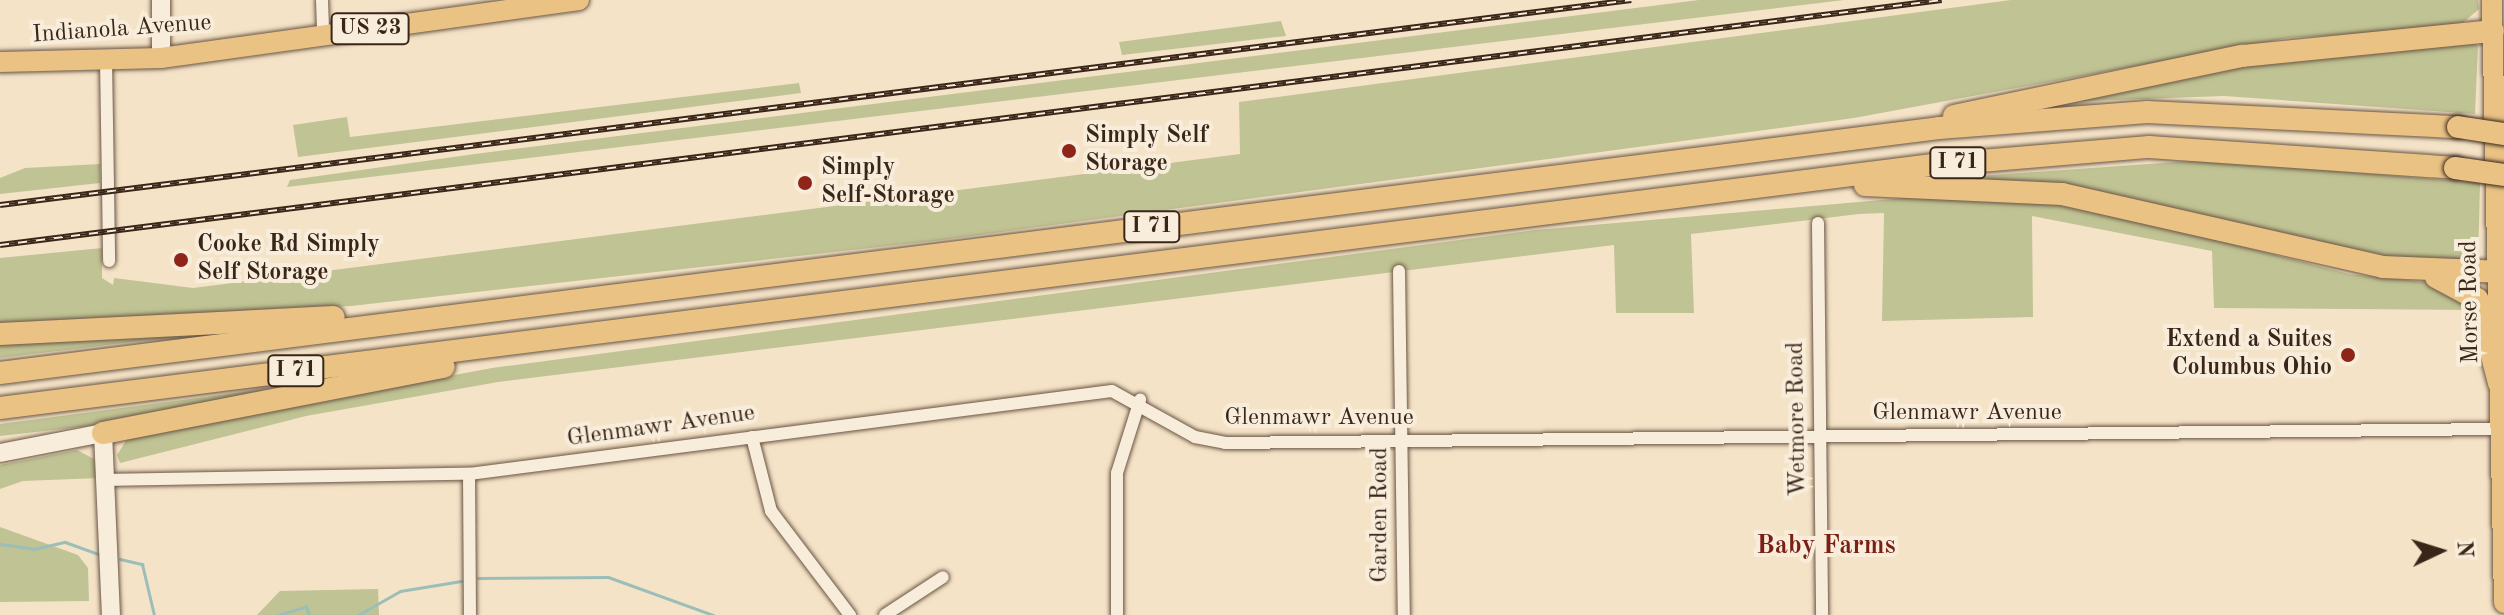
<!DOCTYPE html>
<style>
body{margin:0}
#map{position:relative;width:2504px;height:615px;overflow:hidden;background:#f5e3c7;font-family:"Old Standard TT",serif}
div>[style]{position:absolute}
.green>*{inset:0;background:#c0c393}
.stream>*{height:3px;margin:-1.5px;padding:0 1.5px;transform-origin:1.5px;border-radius:1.5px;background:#9cbeb9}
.roads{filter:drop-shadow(0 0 2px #695544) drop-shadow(0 0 2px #695544)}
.street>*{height:12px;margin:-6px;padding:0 6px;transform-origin:6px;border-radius:6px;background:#f8eddb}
.secondary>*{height:18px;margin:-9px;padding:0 9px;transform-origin:9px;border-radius:9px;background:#f8eddb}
.primary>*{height:20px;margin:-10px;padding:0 10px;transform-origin:10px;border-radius:10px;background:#eac284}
.highway>*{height:22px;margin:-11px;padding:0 11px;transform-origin:11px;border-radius:11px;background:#eac284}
.rail>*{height:6px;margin-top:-3px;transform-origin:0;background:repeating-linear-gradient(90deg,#f8eddb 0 9px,#3a2619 0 18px);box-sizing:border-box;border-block:2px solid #3a2619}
.bridges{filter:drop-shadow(0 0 2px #3a2619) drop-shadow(0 0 2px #3a2619)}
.highway-bridge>*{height:22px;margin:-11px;padding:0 11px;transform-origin:11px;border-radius:11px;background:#eac284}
.dots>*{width:22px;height:22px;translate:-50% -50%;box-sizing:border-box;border:4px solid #f8eddb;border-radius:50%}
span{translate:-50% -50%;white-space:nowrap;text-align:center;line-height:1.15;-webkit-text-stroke:8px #f8eddb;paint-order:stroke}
.shield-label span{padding:2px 6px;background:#f8eddb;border:2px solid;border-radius:6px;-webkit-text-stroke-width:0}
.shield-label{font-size:22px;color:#3a2619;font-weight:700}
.street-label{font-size:24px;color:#3a2619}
.poi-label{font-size:24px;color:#3a2619;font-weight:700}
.left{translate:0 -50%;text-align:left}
.right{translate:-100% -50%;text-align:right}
.neighbourhood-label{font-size:26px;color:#7a1f14;font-weight:700}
.north{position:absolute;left:2400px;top:511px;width:80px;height:80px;-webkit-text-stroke:6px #f8eddb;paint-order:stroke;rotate:86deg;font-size:22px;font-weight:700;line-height:32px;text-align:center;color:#3a2619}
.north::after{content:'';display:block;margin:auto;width:28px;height:36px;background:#3a2619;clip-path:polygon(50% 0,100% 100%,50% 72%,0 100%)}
</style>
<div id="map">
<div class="green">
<i style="clip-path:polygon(1699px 0,1844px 0,287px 187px,290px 180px,475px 154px)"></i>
<i style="clip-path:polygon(2011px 0,2478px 0,2479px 9px,2458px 27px,2288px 38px,1854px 118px,942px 240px,351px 306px,0 325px,0 258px,102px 248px,102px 278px,113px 285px,114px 278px,193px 288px,1240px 154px,1239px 102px)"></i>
<i style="clip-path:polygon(1281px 21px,1286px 36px,1122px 55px,1119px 42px)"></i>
<i style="clip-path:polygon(2471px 40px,2478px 46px,2475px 114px,2224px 96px,2055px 102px,2271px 57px)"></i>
<i style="clip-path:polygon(799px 83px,801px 93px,298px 157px,293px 125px,347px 117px,350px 137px)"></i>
<i style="clip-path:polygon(2205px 160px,2480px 183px,2478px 263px,2408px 261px,2086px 190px,1936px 179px)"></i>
<i style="clip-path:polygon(100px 164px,100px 183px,0 194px,0 178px,25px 168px)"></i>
<i style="clip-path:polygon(1916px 197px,2075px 203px,2349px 274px,2435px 283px,2476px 310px,2214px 308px,2212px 251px,2032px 216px,2033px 317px,1882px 321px,1884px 213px,1859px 214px,1691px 234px,1694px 313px,1616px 313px,1614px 245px,498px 382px,306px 416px,120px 463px,117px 455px,129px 436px,492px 368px,1535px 230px)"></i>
<i style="clip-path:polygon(216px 332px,49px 352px,0 358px,0 345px)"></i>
<i style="clip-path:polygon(266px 389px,133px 421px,0 436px,0 424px)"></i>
<i style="clip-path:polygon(77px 450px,94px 459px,99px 478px,23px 481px,0 489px,0 465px)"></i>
<i style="clip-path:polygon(0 527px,78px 555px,88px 568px,89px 601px,0 602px)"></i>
<i style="clip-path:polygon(378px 589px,379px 615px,257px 615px,280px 591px)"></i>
</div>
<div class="stream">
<i style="left:0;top:544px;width:34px;rotate:8deg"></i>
<i style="left:34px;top:549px;width:32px;rotate:-13deg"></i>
<i style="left:65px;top:542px;width:37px;rotate:20deg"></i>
<i style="left:120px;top:559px;width:23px;rotate:13deg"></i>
<i style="left:142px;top:564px;width:52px;rotate:76.8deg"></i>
<i style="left:478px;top:578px;width:130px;rotate:-0.4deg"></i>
<i style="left:608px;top:577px;width:112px;rotate:19.9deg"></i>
<i style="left:279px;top:615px;width:28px;rotate:-18deg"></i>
<i style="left:306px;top:606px;width:9px;rotate:72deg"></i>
<i style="left:358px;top:615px;width:48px;rotate:-29.7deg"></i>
<i style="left:400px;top:591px;width:62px;rotate:-9.3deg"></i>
</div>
<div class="roads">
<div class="street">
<i style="left:322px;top:0;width:36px;rotate:88deg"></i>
<i style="left:106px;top:60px;width:201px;rotate:89.1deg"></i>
<i style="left:1818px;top:223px;width:392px;rotate:89.4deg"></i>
<i style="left:1399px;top:271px;width:344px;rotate:89.2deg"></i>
<i style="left:752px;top:437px;width:76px;rotate:75.6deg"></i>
<i style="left:771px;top:511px;width:131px;rotate:52.8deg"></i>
<i style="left:469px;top:474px;width:141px;rotate:89.6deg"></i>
<i style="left:108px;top:480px;width:361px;rotate:-1deg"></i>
<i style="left:469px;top:474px;width:648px;rotate:-7.36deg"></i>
<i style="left:1112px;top:391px;width:95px;rotate:29deg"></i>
<i style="left:1195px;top:437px;width:31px;rotate:11deg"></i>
<i style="left:1225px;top:443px;width:1276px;rotate:-0.63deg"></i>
<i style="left:885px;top:615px;width:69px;rotate:-33.2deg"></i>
<i style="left:1117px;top:615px;width:142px;rotate:-90deg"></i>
<i style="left:1117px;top:473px;width:77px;rotate:-72.5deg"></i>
</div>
<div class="secondary">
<i style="left:161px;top:0;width:58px;rotate:90deg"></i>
<i style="left:0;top:453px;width:105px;rotate:-11deg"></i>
<i style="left:103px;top:433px;width:182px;rotate:87.5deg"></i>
</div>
<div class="primary">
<i style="left:2492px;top:0;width:603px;rotate:88.86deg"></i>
<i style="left:0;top:62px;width:161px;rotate:-1.4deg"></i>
<i style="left:161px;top:58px;width:422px;rotate:-7.9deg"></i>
</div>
<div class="highway">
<i style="left:1954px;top:116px;width:294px;rotate:-11.8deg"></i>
<i style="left:2242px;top:56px;width:252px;rotate:-5.7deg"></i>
<i style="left:1865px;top:185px;width:197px;rotate:2.6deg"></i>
<i style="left:2062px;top:194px;width:329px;rotate:12.8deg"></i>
<i style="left:2383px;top:267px;width:121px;rotate:2.4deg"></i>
<i style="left:2436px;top:277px;width:47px;rotate:28.2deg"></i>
<i style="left:2477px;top:299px;width:87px;rotate:75.3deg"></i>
<i style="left:0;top:334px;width:334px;rotate:-2.9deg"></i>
<i style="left:0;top:373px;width:1954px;rotate:-7.2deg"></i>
<i style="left:1939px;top:128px;width:209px;rotate:-4.4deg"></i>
<i style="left:2147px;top:112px;width:311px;rotate:2.8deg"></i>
<i style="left:0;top:408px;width:1948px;rotate:-7.17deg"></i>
<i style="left:1933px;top:165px;width:217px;rotate:-4.8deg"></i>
<i style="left:2149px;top:147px;width:307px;rotate:3.9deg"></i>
<i style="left:103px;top:433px;width:347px;rotate:-11deg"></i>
</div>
</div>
<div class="rail">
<i style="left:0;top:205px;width:1644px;rotate:-7.16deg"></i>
<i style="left:0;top:245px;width:1957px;rotate:-7.19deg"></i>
</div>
<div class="bridges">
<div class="highway-bridge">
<i style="left:2458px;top:127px;width:47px;rotate:8.7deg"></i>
<i style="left:2455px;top:168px;width:49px;rotate:8.1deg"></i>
</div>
</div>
<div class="dots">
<i style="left:1069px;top:151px;background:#8f2418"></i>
<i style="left:805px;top:183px;background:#8f2418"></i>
<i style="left:181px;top:260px;background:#8f2418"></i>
<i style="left:2348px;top:355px;background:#8f2418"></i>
</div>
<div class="shield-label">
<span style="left:370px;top:29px">US 23</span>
<span style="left:1958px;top:163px">I 71</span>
<span style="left:1152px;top:227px">I 71</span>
<span style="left:296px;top:371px">I 71</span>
</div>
<div class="street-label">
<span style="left:122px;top:30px;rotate:-4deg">Indianola Avenue</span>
<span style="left:2471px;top:302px;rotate:-91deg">Morse Road</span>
<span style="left:1967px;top:414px">Glenmawr Avenue</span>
<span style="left:1319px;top:419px">Glenmawr Avenue</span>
<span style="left:1798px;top:419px;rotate:-91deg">Wetmore Road</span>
<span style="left:661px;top:427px;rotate:-8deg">Glenmawr Avenue</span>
<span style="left:1381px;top:515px;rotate:-90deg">Garden Road</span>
</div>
<div class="poi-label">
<span class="left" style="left:1085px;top:151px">Simply Self<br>Storage</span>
<span class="left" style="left:821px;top:183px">Simply<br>Self-Storage</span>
<span class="left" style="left:197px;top:260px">Cooke Rd Simply<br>Self Storage</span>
<span class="right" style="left:2332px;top:355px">Extend a Suites<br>Columbus Ohio</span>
</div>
<div class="neighbourhood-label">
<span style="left:1826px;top:547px">Baby Farms</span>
</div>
<div class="north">N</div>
</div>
